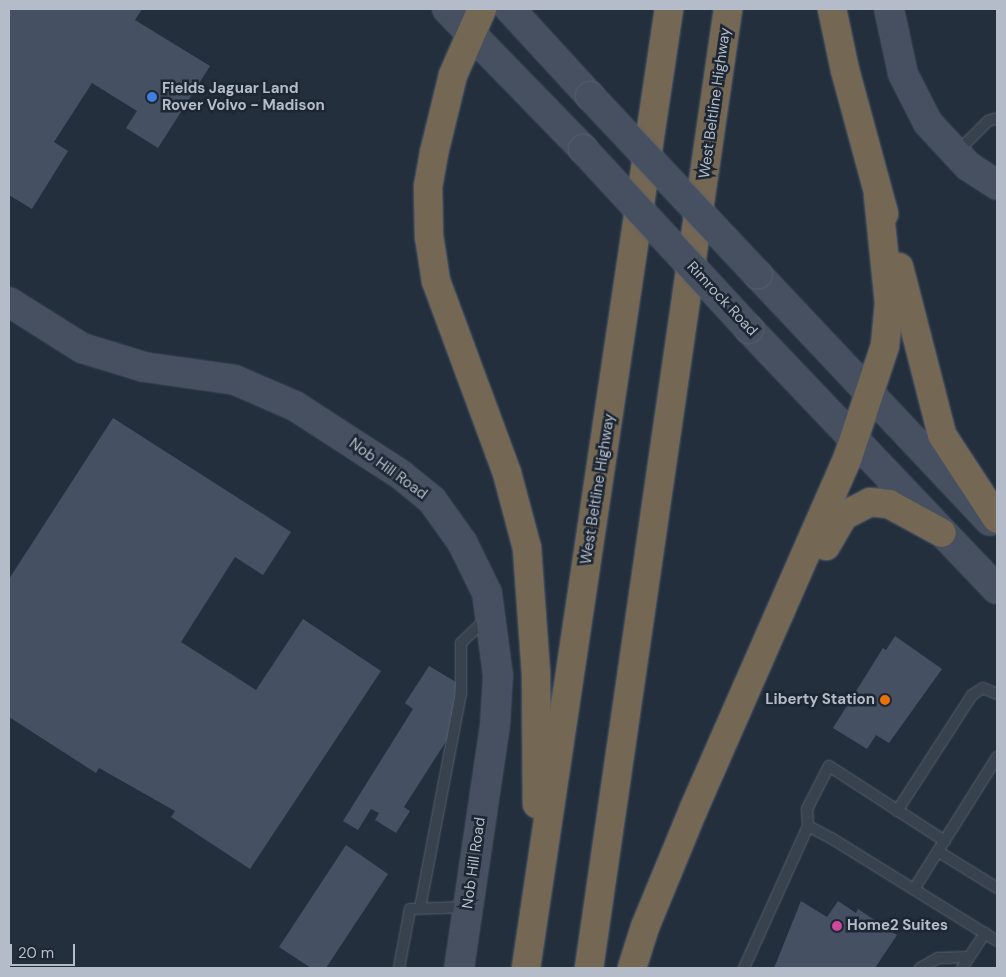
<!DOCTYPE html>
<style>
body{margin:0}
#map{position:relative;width:1006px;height:977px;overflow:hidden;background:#242f3e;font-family:"DM Sans",sans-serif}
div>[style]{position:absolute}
.building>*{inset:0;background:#455162}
.roads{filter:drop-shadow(0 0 1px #565f6c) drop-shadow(0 0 1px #565f6c)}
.lane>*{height:10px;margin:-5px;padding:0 5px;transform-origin:5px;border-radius:5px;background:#38414e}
.secondary>*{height:28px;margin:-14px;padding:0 14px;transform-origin:14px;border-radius:14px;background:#465061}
.highway>*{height:28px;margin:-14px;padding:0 14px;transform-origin:14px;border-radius:14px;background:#746855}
.bridges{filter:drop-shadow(0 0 1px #565f6c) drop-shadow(0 0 1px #565f6c)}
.secondary-bridge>*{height:28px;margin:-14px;padding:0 14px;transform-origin:14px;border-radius:14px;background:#465061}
.dots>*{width:14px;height:14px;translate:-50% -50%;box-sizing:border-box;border:2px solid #1d2633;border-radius:50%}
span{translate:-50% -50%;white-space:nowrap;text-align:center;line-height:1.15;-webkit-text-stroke:5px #1d2633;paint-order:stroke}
.poi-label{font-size:15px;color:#b4bcc9;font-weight:700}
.left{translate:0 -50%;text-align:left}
.right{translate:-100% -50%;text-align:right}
.street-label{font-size:15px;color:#b4bcc9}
.frame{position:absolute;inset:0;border:10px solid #b4bcc9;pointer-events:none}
.scale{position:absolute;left:10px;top:944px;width:65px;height:22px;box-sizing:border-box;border:2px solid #b4bcc9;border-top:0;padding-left:6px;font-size:15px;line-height:18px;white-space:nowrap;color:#b4bcc9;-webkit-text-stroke:4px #1d2633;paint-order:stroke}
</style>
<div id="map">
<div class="building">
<i style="clip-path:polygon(9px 9px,142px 9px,135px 20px,210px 66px,158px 148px,126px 128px,137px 111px,92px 83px,54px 142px,68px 151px,32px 209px,9px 195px)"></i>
<i style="clip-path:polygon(113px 418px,291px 532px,263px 575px,235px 557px,181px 642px,256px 690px,303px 619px,381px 671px,250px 869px,171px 817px,175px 811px,99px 768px,96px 773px,9px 717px,9px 579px)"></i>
<i style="clip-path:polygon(895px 636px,942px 669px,889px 743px,876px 735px,867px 749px,833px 728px,883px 648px,886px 650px)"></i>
<i style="clip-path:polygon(429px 666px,456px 682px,452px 732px,404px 807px,410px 811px,396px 833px,375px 820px,379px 813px,371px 809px,358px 830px,343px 821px,413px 709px,405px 703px)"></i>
<i style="clip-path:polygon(346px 845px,388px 874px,326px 968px,311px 968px,279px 947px)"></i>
<i style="clip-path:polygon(801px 901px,827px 917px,838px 901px,856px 913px,858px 909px,897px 935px,875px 968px,774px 968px)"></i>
</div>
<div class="roads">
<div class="lane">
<i style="left:956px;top:153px;width:45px;rotate:-45deg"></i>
<i style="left:988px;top:121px;width:9px;rotate:-18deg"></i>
<i style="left:897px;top:811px;width:138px;rotate:-57.1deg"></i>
<i style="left:972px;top:695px;width:13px;rotate:-32deg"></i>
<i style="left:983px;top:688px;width:15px;rotate:23deg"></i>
<i style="left:808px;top:826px;width:17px;rotate:-93deg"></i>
<i style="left:807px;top:809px;width:48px;rotate:-62.9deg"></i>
<i style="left:829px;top:766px;width:138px;rotate:32.9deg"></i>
<i style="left:939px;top:852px;width:68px;rotate:31.8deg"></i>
<i style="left:914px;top:889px;width:156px;rotate:-57.8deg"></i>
<i style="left:420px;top:908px;width:218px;rotate:-79.2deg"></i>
<i style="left:461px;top:694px;width:51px;rotate:-90deg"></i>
<i style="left:461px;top:643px;width:36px;rotate:-44deg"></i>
<i style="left:399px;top:968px;width:60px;rotate:-79.4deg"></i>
<i style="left:410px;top:909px;width:57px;rotate:-2deg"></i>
<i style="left:744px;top:968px;width:156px;rotate:-65.7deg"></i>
<i style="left:808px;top:826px;width:26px;rotate:28deg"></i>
<i style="left:831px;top:838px;width:195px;rotate:31.8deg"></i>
<i style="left:920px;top:968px;width:21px;rotate:-29deg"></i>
<i style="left:938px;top:958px;width:31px;rotate:-2deg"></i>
<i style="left:962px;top:968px;width:42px;rotate:-56.7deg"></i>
</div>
<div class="secondary">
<i style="left:447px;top:9px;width:195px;rotate:45.8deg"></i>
<i style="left:510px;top:9px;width:118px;rotate:47.4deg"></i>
<i style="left:889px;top:9px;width:66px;rotate:77.8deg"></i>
<i style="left:903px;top:74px;width:55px;rotate:63deg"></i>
<i style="left:928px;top:123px;width:59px;rotate:47.1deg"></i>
<i style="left:968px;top:166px;width:35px;rotate:33deg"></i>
<i style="left:758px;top:275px;width:338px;rotate:46.7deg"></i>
<i style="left:9px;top:302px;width:86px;rotate:32.2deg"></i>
<i style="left:82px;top:348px;width:65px;rotate:17deg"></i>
<i style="left:144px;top:367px;width:92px;rotate:8.1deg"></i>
<i style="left:235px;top:380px;width:65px;rotate:23.4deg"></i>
<i style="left:295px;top:406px;width:125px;rotate:32.9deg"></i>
<i style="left:400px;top:474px;width:41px;rotate:39.1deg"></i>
<i style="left:432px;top:500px;width:52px;rotate:54.5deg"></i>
<i style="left:462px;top:542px;width:57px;rotate:63.9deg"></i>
<i style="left:487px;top:593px;width:83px;rotate:82.4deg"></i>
<i style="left:498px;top:675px;width:50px;rotate:93.4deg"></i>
<i style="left:495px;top:725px;width:246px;rotate:98.4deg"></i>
<i style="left:749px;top:329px;width:359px;rotate:46.4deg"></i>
</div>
<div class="highway">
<i style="left:482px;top:9px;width:72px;rotate:113.7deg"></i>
<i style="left:453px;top:75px;width:80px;rotate:103.7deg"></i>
<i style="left:434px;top:153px;width:34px;rotate:100deg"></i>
<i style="left:428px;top:186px;width:50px;rotate:88.9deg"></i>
<i style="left:429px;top:236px;width:46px;rotate:81.2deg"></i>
<i style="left:436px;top:281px;width:205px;rotate:69.7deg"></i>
<i style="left:507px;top:473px;width:78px;rotate:75.1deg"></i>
<i style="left:527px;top:548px;width:125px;rotate:85.9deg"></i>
<i style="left:536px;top:673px;width:131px;rotate:89.6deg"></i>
<i style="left:832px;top:9px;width:62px;rotate:78deg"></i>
<i style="left:845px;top:70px;width:149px;rotate:74.8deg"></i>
<i style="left:899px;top:267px;width:173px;rotate:75.6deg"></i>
<i style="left:942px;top:435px;width:100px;rotate:56.8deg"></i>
<i style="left:826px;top:546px;width:34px;rotate:-60deg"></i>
<i style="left:843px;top:516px;width:30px;rotate:-27deg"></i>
<i style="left:870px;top:502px;width:19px;rotate:6deg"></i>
<i style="left:889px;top:504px;width:60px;rotate:28.7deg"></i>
<i style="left:526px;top:968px;width:970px;rotate:-81.52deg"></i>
<i style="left:589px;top:968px;width:969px;rotate:-81.75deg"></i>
<i style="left:632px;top:968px;width:43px;rotate:-72.4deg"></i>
<i style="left:645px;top:927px;width:129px;rotate:-67.6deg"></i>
<i style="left:694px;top:808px;width:383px;rotate:-66.3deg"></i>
<i style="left:848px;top:457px;width:117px;rotate:-71.6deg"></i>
<i style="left:885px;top:346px;width:43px;rotate:-84.7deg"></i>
<i style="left:889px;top:303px;width:109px;rotate:-95.8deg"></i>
</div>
</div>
<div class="bridges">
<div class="secondary-bridge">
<i style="left:590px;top:96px;width:245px;rotate:46.8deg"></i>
<i style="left:583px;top:149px;width:245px;rotate:47.3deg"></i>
</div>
</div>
<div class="dots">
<i style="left:152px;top:97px;background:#3f7fe0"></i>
<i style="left:885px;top:700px;background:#e8710a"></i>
<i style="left:837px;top:926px;background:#d1479c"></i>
</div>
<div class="poi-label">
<span class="left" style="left:162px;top:97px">Fields Jaguar Land<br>Rover Volvo - Madison</span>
<span class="right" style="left:875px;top:700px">Liberty Station</span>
<span class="left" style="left:847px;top:926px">Home2 Suites</span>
</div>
<div class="street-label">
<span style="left:715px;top:103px;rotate:-82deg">West Beltline Highway</span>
<span style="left:722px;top:299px;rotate:47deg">Rimrock Road</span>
<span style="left:388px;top:469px;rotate:36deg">Nob Hill Road</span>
<span style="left:598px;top:489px;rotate:-81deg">West Beltline Highway</span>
<span style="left:474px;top:863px;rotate:-82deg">Nob Hill Road</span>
</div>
<div class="frame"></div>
<div class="scale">20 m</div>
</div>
